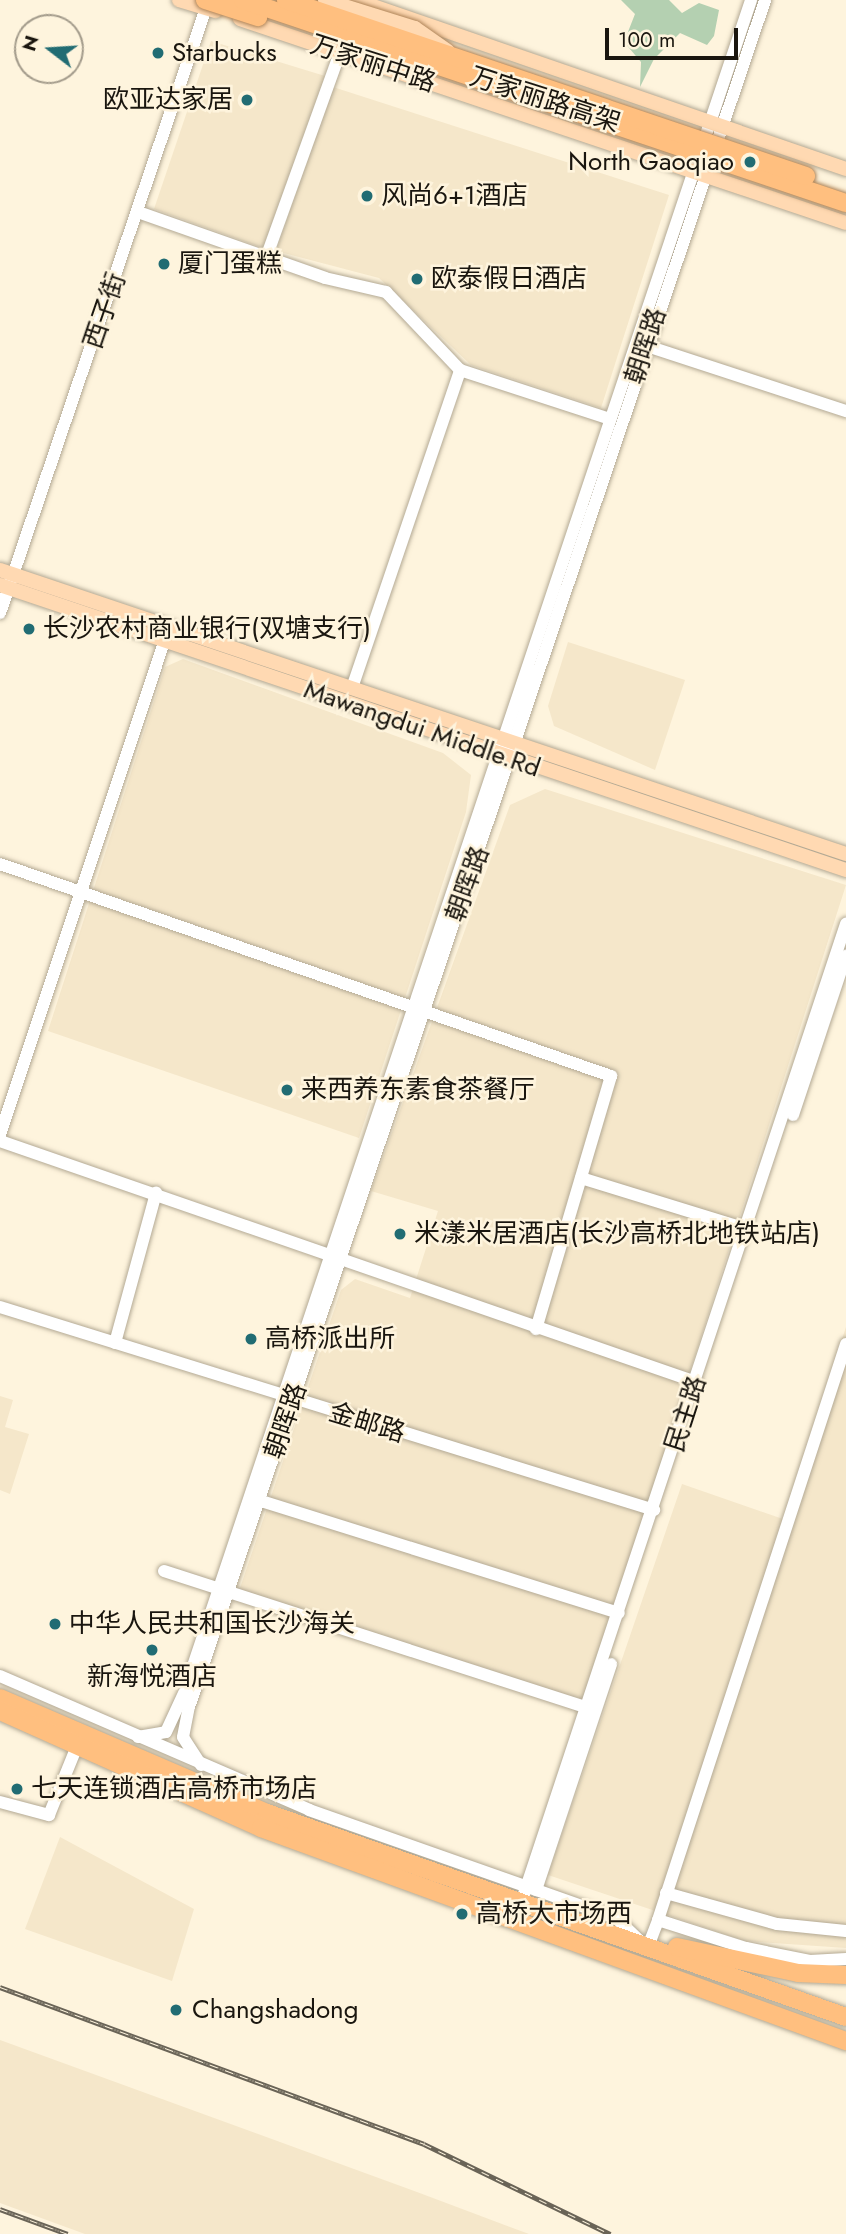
<!DOCTYPE html>
<meta charset="utf-8">
<style>
body{margin:0}
#map{position:relative;width:846px;height:2234px;overflow:hidden;background:#fef4dd;font-family:Jost,"Noto Sans SC",sans-serif}
div>[style]{position:absolute}
.built>*{inset:0;background:#f5e7ca}
.green>*{inset:0;background:#b4d0b1}
.roads{filter:drop-shadow(0 0 2px #b3a994) drop-shadow(0 0 2px #b3a994)}
.minor>*{height:12px;margin:-6px;padding:0 6px;transform-origin:6px;border-radius:6px;background:#fff}
.major>*{height:14px;margin:-7px;padding:0 7px;transform-origin:7px;border-radius:7px;background:#ffd9b2}
.highway>*{height:18px;margin:-9px;padding:0 9px;transform-origin:9px;border-radius:9px;background:#ffbf7f}
.rail>*{height:5px;margin-top:-2.5px;transform-origin:0;background:repeating-linear-gradient(90deg,#fef4dd 0 8px,#6a6457 0 16px);box-sizing:border-box;border-block:2px solid #6a6457}
.bridges{filter:drop-shadow(0 0 2px #af8458) drop-shadow(0 0 2px #af8458)}
.major-bridge>*{height:14px;margin:-7px;padding:0 7px;transform-origin:7px;border-radius:7px;background:#ffd9b2}
.highway-bridge>*{height:18px;margin:-9px;padding:0 9px;transform-origin:9px;border-radius:9px;background:#ffbf7f}
.dots>*{width:19px;height:19px;translate:-50% -50%;box-sizing:border-box;border:4px solid #fef4dd;border-radius:50%}
span{translate:-50% -50%;white-space:nowrap;text-align:center;line-height:1.15;-webkit-text-stroke:5px #fef4dd;paint-order:stroke}
.poi-label{font-size:26px;color:#1a160f}
.left{translate:0 -50%;text-align:left}
.right{translate:-100% -50%;text-align:right}
.street-label{font-size:26px;color:#1a160f}
.north{position:absolute;left:14px;top:14px;width:70px;height:70px;box-sizing:border-box;background:#fef4dd;border:2px solid #a39b8b;border-radius:50%;rotate:287deg;font-size:19px;font-weight:700;line-height:28px;text-align:center;color:#1a160f}
.north::after{content:'';display:block;margin:auto;width:24px;height:32px;background:#216c73;clip-path:polygon(50% 0,100% 100%,50% 72%,0 100%)}
.scale{position:absolute;left:605px;top:28px;width:133px;height:32px;box-sizing:border-box;border:4px solid #1a160f;border-top:0;padding-left:9px;font-size:21px;line-height:24px;white-space:nowrap;color:#1a160f;-webkit-text-stroke:5px #fef4dd;paint-order:stroke}
</style>
<div id="map">
<div class="built">
<i style="clip-path:polygon(211px 41px,325px 76px,263px 248px,154px 209px)"></i>
<i style="clip-path:polygon(333px 87px,669px 195px,601px 408px,471px 365px,379px 278px,276px 251px)"></i>
<i style="clip-path:polygon(568px 642px,685px 680px,655px 770px,554px 726px,548px 706px)"></i>
<i style="clip-path:polygon(183px 659px,443px 753px,471px 775px,466px 812px,359px 1138px,48px 1031px,165px 667px)"></i>
<i style="clip-path:polygon(545px 789px,846px 885px,584px 1702px,239px 1591px,341px 1290px,355px 1279px,410px 1298px,438px 1211px,371px 1191px,510px 805px)"></i>
<i style="clip-path:polygon(846px 1327px,846px 1948px,745px 1941px,548px 1875px,682px 1484px,783px 1519px)"></i>
<i style="clip-path:polygon(0 1396px,13px 1400px,5px 1427px,29px 1434px,10px 1494px,0 1490px)"></i>
<i style="clip-path:polygon(60px 1837px,194px 1909px,172px 1981px,25px 1929px)"></i>
<i style="clip-path:polygon(0 2040px,417px 2192px,529px 2234px,85px 2234px,0 2203px)"></i>
</div>
<div class="green">
<i style="clip-path:polygon(621px 0,669px 0,682px 13px,699px 3px,719px 10px,714px 36px,707px 45px,680px 33px,654px 59px,640px 87px,641px 62px,624px 42px,635px 14px)"></i>
</div>
<div class="roads">
<div class="minor">
<i style="left:138px;top:212px;width:198px;rotate:19.4deg"></i>
<i style="left:325px;top:278px;width:63px;rotate:12.9deg"></i>
<i style="left:386px;top:292px;width:108px;rotate:46.5deg"></i>
<i style="left:460px;top:370px;width:155px;rotate:18.1deg"></i>
<i style="left:266px;top:258px;width:218px;rotate:-70.2deg"></i>
<i style="left:644px;top:345px;width:213px;rotate:18.1deg"></i>
<i style="left:0;top:613px;width:639px;rotate:-71.2deg"></i>
<i style="left:352px;top:688px;width:336px;rotate:-71.2deg"></i>
<i style="left:0;top:864px;width:647px;rotate:19.14deg"></i>
<i style="left:611px;top:1076px;width:264px;rotate:106.5deg"></i>
<i style="left:793px;top:1115px;width:168px;rotate:-71.6deg"></i>
<i style="left:0;top:1135px;width:535px;rotate:-71.6deg"></i>
<i style="left:0;top:1141px;width:737px;rotate:19.1deg"></i>
<i style="left:581px;top:1178px;width:174px;rotate:17.1deg"></i>
<i style="left:0;top:1307px;width:685px;rotate:17.24deg"></i>
<i style="left:115px;top:1343px;width:156px;rotate:-74.7deg"></i>
<i style="left:258px;top:1500px;width:378px;rotate:17.4deg"></i>
<i style="left:164px;top:1571px;width:445px;rotate:17.9deg"></i>
<i style="left:190px;top:1675px;width:1766px;rotate:-71.48deg"></i>
<i style="left:0;top:1676px;width:337px;rotate:23.4deg"></i>
<i style="left:309px;top:1810px;width:325px;rotate:19.4deg"></i>
<i style="left:616px;top:1918px;width:33px;rotate:44deg"></i>
<i style="left:138px;top:1737px;width:28px;rotate:-10deg"></i>
<i style="left:166px;top:1732px;width:43px;rotate:-65.2deg"></i>
<i style="left:201px;top:1765px;width:33px;rotate:-123deg"></i>
<i style="left:183px;top:1737px;width:31px;rotate:-79deg"></i>
<i style="left:189px;top:1707px;width:1802px;rotate:-71.35deg"></i>
<i style="left:0;top:1802px;width:51px;rotate:14.9deg"></i>
<i style="left:49px;top:1815px;width:74px;rotate:-67.9deg"></i>
<i style="left:536px;top:1890px;width:238px;rotate:-71.6deg"></i>
<i style="left:666px;top:1893px;width:115px;rotate:15.6deg"></i>
<i style="left:777px;top:1924px;width:69px;rotate:5.8deg"></i>
<i style="left:521px;top:1903px;width:1032px;rotate:-71.64deg"></i>
<i style="left:658px;top:1920px;width:606px;rotate:-71.92deg"></i>
<i style="left:649px;top:1944px;width:26px;rotate:-69deg"></i>
<i style="left:658px;top:1920px;width:92px;rotate:17.7deg"></i>
<i style="left:746px;top:1948px;width:65px;rotate:11.5deg"></i>
<i style="left:810px;top:1961px;width:36px;rotate:-3deg"></i>
</div>
<div class="major">
<i style="left:179px;top:0;width:38px;rotate:17deg"></i>
<i style="left:356px;top:0;width:518px;rotate:19.03deg"></i>
<i style="left:240px;top:19px;width:639px;rotate:18.6deg"></i>
<i style="left:0;top:570px;width:892px;rotate:18.56deg"></i>
<i style="left:0;top:585px;width:893px;rotate:18.62deg"></i>
</div>
<div class="highway">
<i style="left:0;top:1698px;width:291px;rotate:23.3deg"></i>
<i style="left:267px;top:1813px;width:614px;rotate:19.41deg"></i>
<i style="left:0;top:1711px;width:286px;rotate:24.1deg"></i>
<i style="left:261px;top:1828px;width:623px;rotate:20.01deg"></i>
<i style="left:677px;top:1947px;width:124px;rotate:12.1deg"></i>
<i style="left:798px;top:1973px;width:48px;rotate:2.4deg"></i>
</div>
</div>
<div class="rail">
<i style="left:0;top:1987px;width:452px;rotate:20.3deg"></i>
<i style="left:424px;top:2144px;width:207px;rotate:25.8deg"></i>
<i style="left:0;top:2209px;width:72px;rotate:20.2deg"></i>
</div>
<div class="bridges">
<div class="major-bridge">
<i style="left:325px;top:0;width:94px;rotate:17.3deg"></i>
<i style="left:415px;top:28px;width:40px;rotate:34.9deg"></i>
</div>
<div class="highway-bridge">
<i style="left:205px;top:0;width:56px;rotate:17.8deg"></i>
<i style="left:243px;top:0;width:636px;rotate:18.61deg"></i>
<i style="left:286px;top:0;width:549px;rotate:18.7deg"></i>
</div>
</div>
<div class="dots">
<i style="left:158px;top:53px;background:#216c73"></i>
<i style="left:247px;top:100px;background:#216c73"></i>
<i style="left:750px;top:162px;background:#216c73"></i>
<i style="left:367px;top:196px;background:#216c73"></i>
<i style="left:164px;top:264px;background:#216c73"></i>
<i style="left:417px;top:279px;background:#216c73"></i>
<i style="left:29px;top:629px;background:#216c73"></i>
<i style="left:287px;top:1090px;background:#216c73"></i>
<i style="left:400px;top:1234px;background:#216c73"></i>
<i style="left:251px;top:1339px;background:#216c73"></i>
<i style="left:55px;top:1624px;background:#216c73"></i>
<i style="left:152px;top:1650px;background:#216c73"></i>
<i style="left:17px;top:1789px;background:#216c73"></i>
<i style="left:462px;top:1914px;background:#216c73"></i>
<i style="left:176px;top:2010px;background:#216c73"></i>
</div>
<div class="poi-label">
<span class="left" style="left:172px;top:53px">Starbucks</span>
<span class="right" style="left:233px;top:100px">欧亚达家居</span>
<span class="right" style="left:734px;top:162px">North Gaoqiao</span>
<span class="left" style="left:381px;top:196px">风尚6+1酒店</span>
<span class="left" style="left:178px;top:264px">厦门蛋糕</span>
<span class="left" style="left:431px;top:279px">欧泰假日酒店</span>
<span class="left" style="left:43px;top:629px">长沙农村商业银行(双塘支行)</span>
<span class="left" style="left:301px;top:1090px">来西养东素食茶餐厅</span>
<span class="left" style="left:414px;top:1234px">米漾米居酒店(长沙高桥北地铁站店)</span>
<span class="left" style="left:265px;top:1339px">高桥派出所</span>
<span class="left" style="left:69px;top:1624px">中华人民共和国长沙海关</span>
<span style="left:152px;top:1677px">新海悦酒店</span>
<span class="left" style="left:31px;top:1789px">七天连锁酒店高桥市场店</span>
<span class="left" style="left:476px;top:1914px">高桥大市场西</span>
<span class="left" style="left:192px;top:2010px">Changshadong</span>
</div>
<div class="street-label">
<span style="left:373px;top:64px;rotate:18deg">万家丽中路</span>
<span style="left:545px;top:100px;rotate:18deg">万家丽路高架</span>
<span style="left:105px;top:311px;rotate:-71deg">西子街</span>
<span style="left:646px;top:346px;rotate:-72deg">朝晖路</span>
<span style="left:422px;top:729px;rotate:19deg">Mawangdui Middle.Rd</span>
<span style="left:468px;top:884px;rotate:-70deg">朝晖路</span>
<span style="left:686px;top:1414px;rotate:-72deg">民主路</span>
<span style="left:286px;top:1421px;rotate:-71deg">朝晖路</span>
<span style="left:367px;top:1423px;rotate:17deg">金邮路</span>
</div>
<div class="north">N</div>
<div class="scale">100 m</div>
</div>
